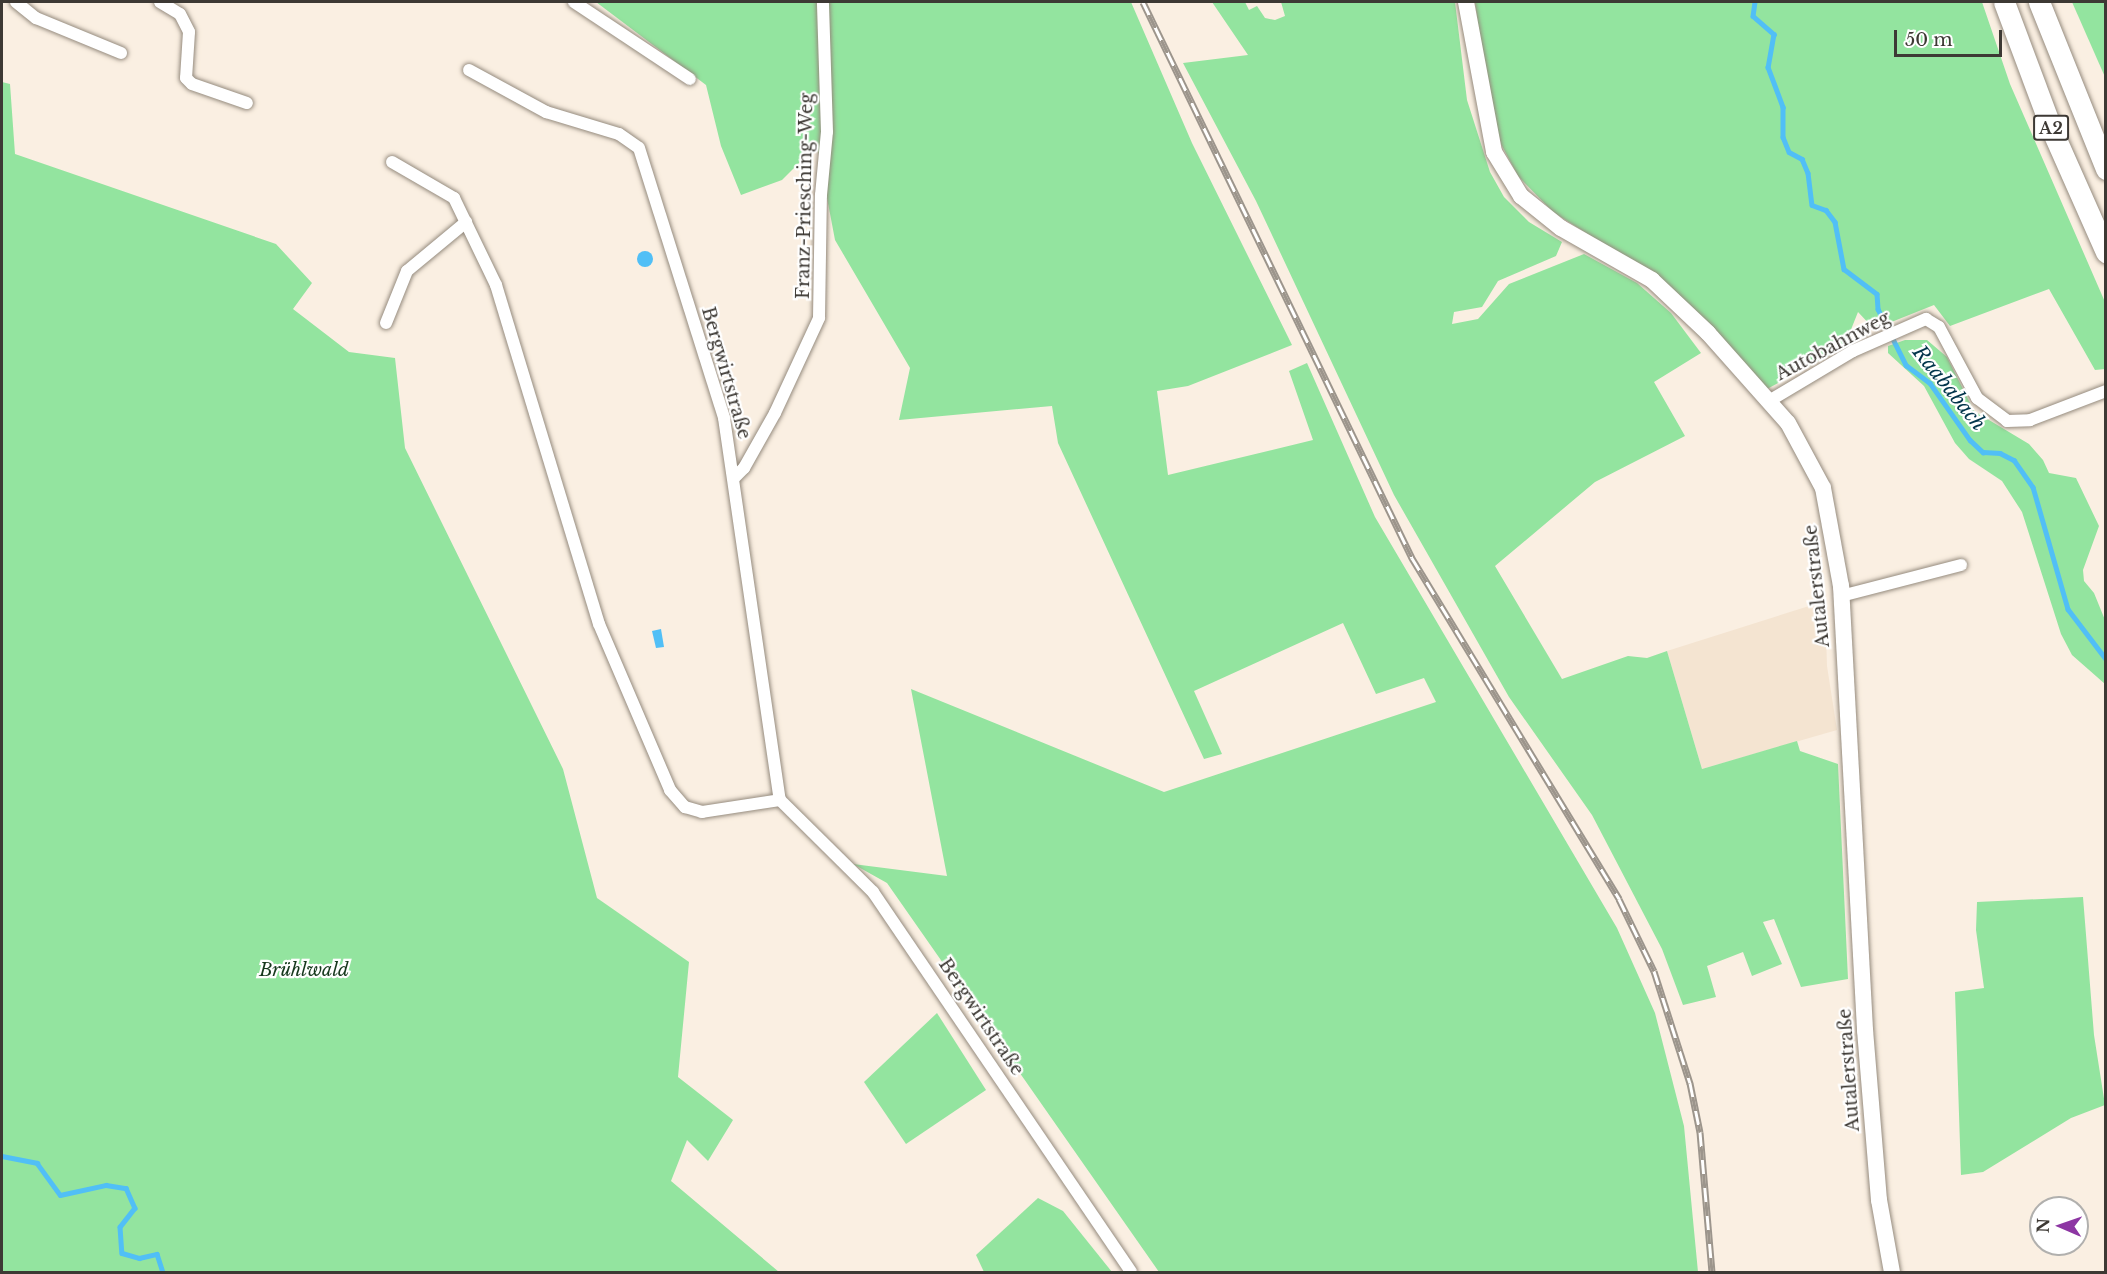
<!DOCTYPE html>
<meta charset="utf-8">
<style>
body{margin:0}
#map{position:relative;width:2107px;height:1274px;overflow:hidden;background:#faefe2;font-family:"Libre Baskerville",serif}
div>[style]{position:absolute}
.built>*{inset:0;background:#f4e4d1}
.green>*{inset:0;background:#93e49f}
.water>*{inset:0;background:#51bff6}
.round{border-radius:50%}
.stream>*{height:4.5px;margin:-2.25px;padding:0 2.25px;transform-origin:2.25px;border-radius:2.25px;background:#51bff6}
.roads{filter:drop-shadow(0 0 2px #958b7e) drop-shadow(0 0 2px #958b7e)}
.street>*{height:12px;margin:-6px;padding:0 6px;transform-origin:6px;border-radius:6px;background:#fff}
.secondary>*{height:16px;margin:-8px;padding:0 8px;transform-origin:8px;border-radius:8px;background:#fff}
.highway>*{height:21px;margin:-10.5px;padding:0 10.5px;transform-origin:10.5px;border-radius:10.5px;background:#fff}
.rail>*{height:7px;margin-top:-3.5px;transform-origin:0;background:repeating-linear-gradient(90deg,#fff 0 14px,#9c958c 0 28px);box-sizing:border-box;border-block:2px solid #9c958c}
span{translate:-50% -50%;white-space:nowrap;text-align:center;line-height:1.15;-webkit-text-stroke:4.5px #fff;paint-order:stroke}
.shield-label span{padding:2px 4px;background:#fff;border:2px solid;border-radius:4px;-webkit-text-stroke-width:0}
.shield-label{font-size:16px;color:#3d3934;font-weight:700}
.street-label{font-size:18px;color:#3d3934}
.park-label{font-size:18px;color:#16381d;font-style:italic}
.water-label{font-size:20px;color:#02354b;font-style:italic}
.frame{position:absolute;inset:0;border:3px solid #3d3934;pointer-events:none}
.north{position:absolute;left:2029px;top:1196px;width:60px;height:60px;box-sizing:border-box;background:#fff;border:2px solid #b1b0ae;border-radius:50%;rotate:272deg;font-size:16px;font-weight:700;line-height:24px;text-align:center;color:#3d3934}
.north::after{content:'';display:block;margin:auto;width:21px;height:27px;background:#8d36a3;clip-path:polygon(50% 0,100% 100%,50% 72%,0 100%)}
.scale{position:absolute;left:1894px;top:30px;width:108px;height:27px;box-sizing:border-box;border:3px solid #3d3934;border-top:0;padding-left:8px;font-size:18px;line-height:21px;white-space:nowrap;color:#3d3934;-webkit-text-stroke:4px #fff;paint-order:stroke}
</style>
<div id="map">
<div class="built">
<i style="clip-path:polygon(1825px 601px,1827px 666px,1837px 730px,1702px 769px,1667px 651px)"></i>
</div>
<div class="green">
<i style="clip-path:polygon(596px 2px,1131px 2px,1192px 143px,1292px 345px,1188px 386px,1157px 391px,1168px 475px,1313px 440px,1289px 371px,1307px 363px,1375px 517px,1617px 928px,1655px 1013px,1684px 1126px,1698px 1272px,1159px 1272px,887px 883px,853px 864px,947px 876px,911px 689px,1164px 792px,1436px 702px,1424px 678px,1376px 694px,1343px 623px,1194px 691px,1222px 754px,1204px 759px,1058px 443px,1052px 406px,899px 420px,910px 368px,835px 240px,817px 145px,782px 180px,741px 195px,721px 146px,706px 85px)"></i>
<i style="clip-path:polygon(1212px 2px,1245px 2px,1249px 10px,1257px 6px,1265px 18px,1275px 20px,1285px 16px,1281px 2px,1455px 2px,1467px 100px,1490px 172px,1504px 197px,1529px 222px,1562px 242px,1556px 256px,1498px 281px,1482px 307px,1454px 312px,1452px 324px,1478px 319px,1509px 284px,1584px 254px,1637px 283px,1671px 313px,1701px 353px,1654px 382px,1685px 436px,1595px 482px,1495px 566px,1562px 679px,1628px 656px,1647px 658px,1667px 651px,1702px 769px,1797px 741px,1800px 751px,1838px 764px,1848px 979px,1801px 987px,1774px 919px,1763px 922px,1782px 964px,1752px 976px,1743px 952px,1707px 966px,1716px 997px,1683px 1005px,1662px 949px,1592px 815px,1509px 697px,1394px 495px,1256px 201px,1183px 63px,1248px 55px)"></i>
<i style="clip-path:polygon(1475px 2px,1982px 2px,2010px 84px,2105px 302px,2105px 369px,2095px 370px,2049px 289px,1950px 326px,1934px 305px,1874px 329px,1858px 312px,1844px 347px,1767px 389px,1635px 264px,1553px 212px,1518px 176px,1501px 144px,1489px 101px)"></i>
<i style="clip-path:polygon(2072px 2px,2105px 2px,2105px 77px)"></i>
<i style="clip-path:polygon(2px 82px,10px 84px,15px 154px,276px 244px,312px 283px,293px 309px,349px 352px,395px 358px,405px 448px,563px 769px,597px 898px,689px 962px,678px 1077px,733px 1120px,708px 1161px,687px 1140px,671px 1181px,779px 1272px,2px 1272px)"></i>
<i style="clip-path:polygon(1905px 340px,1927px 340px,1947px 357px,1974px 411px,2029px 444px,2043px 460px,2049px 473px,2076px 478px,2099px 526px,2083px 570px,2084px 581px,2094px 593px,2105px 620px,2105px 684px,2072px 655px,2061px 634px,2022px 512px,2011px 495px,2002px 481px,1969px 459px,1955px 443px,1924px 386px,1888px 353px,1888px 346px)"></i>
<i style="clip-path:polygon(2083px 897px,2094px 1035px,2105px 1105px,2071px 1118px,1983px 1172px,1961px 1175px,1955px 992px,1984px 988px,1976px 930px,1977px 902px)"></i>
<i style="clip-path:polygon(937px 1013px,986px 1090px,906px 1144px,864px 1082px)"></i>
<i style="clip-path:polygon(1038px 1198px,1063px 1211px,1112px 1272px,984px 1272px,976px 1255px)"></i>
</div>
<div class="water">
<i class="round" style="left:637px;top:251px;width:16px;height:16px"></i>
<i style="clip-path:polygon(661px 629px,664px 647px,656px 648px,652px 631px)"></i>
</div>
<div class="stream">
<i style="left:1755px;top:2px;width:14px;rotate:98deg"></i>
<i style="left:1753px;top:16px;width:28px;rotate:41deg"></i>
<i style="left:1774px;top:34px;width:34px;rotate:100deg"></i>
<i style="left:1768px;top:67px;width:43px;rotate:69.4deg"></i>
<i style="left:1783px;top:107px;width:30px;rotate:90deg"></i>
<i style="left:1783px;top:137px;width:16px;rotate:68deg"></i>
<i style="left:1789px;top:152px;width:15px;rotate:28deg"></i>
<i style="left:1802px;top:159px;width:15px;rotate:67deg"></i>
<i style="left:1808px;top:173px;width:32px;rotate:83deg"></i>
<i style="left:1812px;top:205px;width:15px;rotate:20deg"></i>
<i style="left:1826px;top:210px;width:15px;rotate:53deg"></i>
<i style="left:1835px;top:222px;width:48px;rotate:79.2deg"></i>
<i style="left:1844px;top:269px;width:41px;rotate:37.1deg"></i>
<i style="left:1877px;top:294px;width:15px;rotate:86deg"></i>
<i style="left:1878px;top:309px;width:63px;rotate:63.4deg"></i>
<i style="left:1906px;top:365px;width:30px;rotate:37deg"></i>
<i style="left:1930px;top:383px;width:70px;rotate:54.9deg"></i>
<i style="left:1970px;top:440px;width:18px;rotate:43deg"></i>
<i style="left:1983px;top:452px;width:17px;rotate:3deg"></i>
<i style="left:2000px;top:453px;width:16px;rotate:27deg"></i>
<i style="left:2014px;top:460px;width:33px;rotate:55deg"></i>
<i style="left:2033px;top:487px;width:127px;rotate:74deg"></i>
<i style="left:2068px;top:609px;width:63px;rotate:52.8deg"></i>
<i style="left:2px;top:1156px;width:36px;rotate:11deg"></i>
<i style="left:37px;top:1163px;width:39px;rotate:54deg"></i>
<i style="left:60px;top:1195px;width:47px;rotate:-12.3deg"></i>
<i style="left:106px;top:1185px;width:20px;rotate:9deg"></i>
<i style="left:126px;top:1188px;width:22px;rotate:66deg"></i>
<i style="left:135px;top:1208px;width:24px;rotate:128deg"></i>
<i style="left:120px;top:1227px;width:26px;rotate:86deg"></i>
<i style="left:122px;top:1253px;width:18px;rotate:16deg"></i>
<i style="left:139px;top:1258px;width:18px;rotate:-13deg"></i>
<i style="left:157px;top:1254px;width:19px;rotate:72deg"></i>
</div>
<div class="roads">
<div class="street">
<i style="left:16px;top:2px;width:26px;rotate:39deg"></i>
<i style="left:36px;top:18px;width:92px;rotate:22.4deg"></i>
<i style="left:160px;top:2px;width:23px;rotate:31deg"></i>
<i style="left:180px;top:14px;width:20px;rotate:63deg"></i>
<i style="left:189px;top:32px;width:46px;rotate:93.7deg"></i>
<i style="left:186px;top:78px;width:8px;rotate:45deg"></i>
<i style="left:192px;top:84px;width:58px;rotate:19.1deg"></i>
<i style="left:574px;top:2px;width:139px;rotate:33.6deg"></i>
<i style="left:469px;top:70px;width:88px;rotate:28.6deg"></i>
<i style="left:546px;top:112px;width:76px;rotate:16.8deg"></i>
<i style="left:619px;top:134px;width:24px;rotate:35deg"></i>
<i style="left:639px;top:148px;width:283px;rotate:72.5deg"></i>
<i style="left:724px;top:418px;width:386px;rotate:81.7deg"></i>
<i style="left:780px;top:800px;width:131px;rotate:44.7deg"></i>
<i style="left:873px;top:892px;width:459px;rotate:55.8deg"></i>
<i style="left:392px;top:162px;width:72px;rotate:30.1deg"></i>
<i style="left:454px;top:198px;width:97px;rotate:64.2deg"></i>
<i style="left:496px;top:285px;width:354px;rotate:73.1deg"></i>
<i style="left:599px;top:624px;width:181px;rotate:66.8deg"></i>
<i style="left:670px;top:790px;width:23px;rotate:49deg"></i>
<i style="left:685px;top:807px;width:18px;rotate:16deg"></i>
<i style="left:702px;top:812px;width:79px;rotate:-8.7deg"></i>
<i style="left:386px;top:323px;width:56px;rotate:-68deg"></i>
<i style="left:407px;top:271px;width:77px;rotate:-39.7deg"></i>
<i style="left:1769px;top:401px;width:98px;rotate:-30.8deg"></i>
<i style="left:1853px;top:351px;width:80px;rotate:-23.7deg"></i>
<i style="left:1926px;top:319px;width:15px;rotate:32deg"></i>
<i style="left:1939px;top:327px;width:81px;rotate:61.8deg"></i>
<i style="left:1977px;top:398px;width:38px;rotate:37deg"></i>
<i style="left:2007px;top:421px;width:23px;rotate:-2deg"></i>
<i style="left:2030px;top:420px;width:81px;rotate:-20.9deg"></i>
<i style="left:735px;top:477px;width:13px;rotate:-45deg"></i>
<i style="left:744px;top:468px;width:63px;rotate:-60.6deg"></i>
<i style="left:775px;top:413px;width:105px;rotate:-65.1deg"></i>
<i style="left:819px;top:318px;width:123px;rotate:-89.1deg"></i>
<i style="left:821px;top:195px;width:63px;rotate:-84.6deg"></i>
<i style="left:827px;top:132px;width:130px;rotate:-91.8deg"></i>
<i style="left:1841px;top:596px;width:124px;rotate:-14.5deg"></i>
</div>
<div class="secondary">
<i style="left:1466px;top:2px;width:153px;rotate:79.4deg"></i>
<i style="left:1494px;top:152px;width:52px;rotate:58.5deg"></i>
<i style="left:1521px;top:196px;width:51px;rotate:38.7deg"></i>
<i style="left:1561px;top:228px;width:105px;rotate:29.7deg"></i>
<i style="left:1652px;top:280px;width:77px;rotate:43.4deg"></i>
<i style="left:1708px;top:333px;width:120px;rotate:48.4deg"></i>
<i style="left:1788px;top:423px;width:74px;rotate:61.7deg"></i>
<i style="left:1823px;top:488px;width:100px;rotate:79.6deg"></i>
<i style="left:1841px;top:586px;width:445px;rotate:86.9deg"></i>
<i style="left:1865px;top:1030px;width:171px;rotate:85.3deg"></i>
<i style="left:1879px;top:1200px;width:73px;rotate:79.8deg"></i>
</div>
<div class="highway">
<i style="left:2004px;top:2px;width:134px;rotate:69.5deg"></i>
<i style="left:2051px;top:128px;width:136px;rotate:66.1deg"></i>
<i style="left:2039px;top:2px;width:180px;rotate:68.1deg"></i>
</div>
</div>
<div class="rail">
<i style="left:1143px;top:2px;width:618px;rotate:64.18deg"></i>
<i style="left:1412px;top:558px;width:399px;rotate:58.7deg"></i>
<i style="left:1619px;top:899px;width:80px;rotate:64.1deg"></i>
<i style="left:1654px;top:971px;width:118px;rotate:72.2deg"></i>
<i style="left:1690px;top:1083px;width:50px;rotate:78.5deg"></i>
<i style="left:1700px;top:1132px;width:141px;rotate:85.1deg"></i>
</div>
<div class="shield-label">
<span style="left:2051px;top:128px">A2</span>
</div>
<div class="street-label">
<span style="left:805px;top:196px;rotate:-89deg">Franz-Priesching-Weg</span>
<span style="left:1833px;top:346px;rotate:-28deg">Autobahnweg</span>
<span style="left:726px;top:373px;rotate:74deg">Bergwirtstraße</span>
<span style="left:1817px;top:586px;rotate:-96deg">Autalerstraße</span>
<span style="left:981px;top:1017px;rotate:56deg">Bergwirtstraße</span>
<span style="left:1849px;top:1070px;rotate:-94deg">Autalerstraße</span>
</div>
<div class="park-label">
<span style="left:304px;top:970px">Brühlwald</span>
</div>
<div class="water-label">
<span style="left:1949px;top:388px;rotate:51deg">Raababach</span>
</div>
<div class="frame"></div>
<div class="north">N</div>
<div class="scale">50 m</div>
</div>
